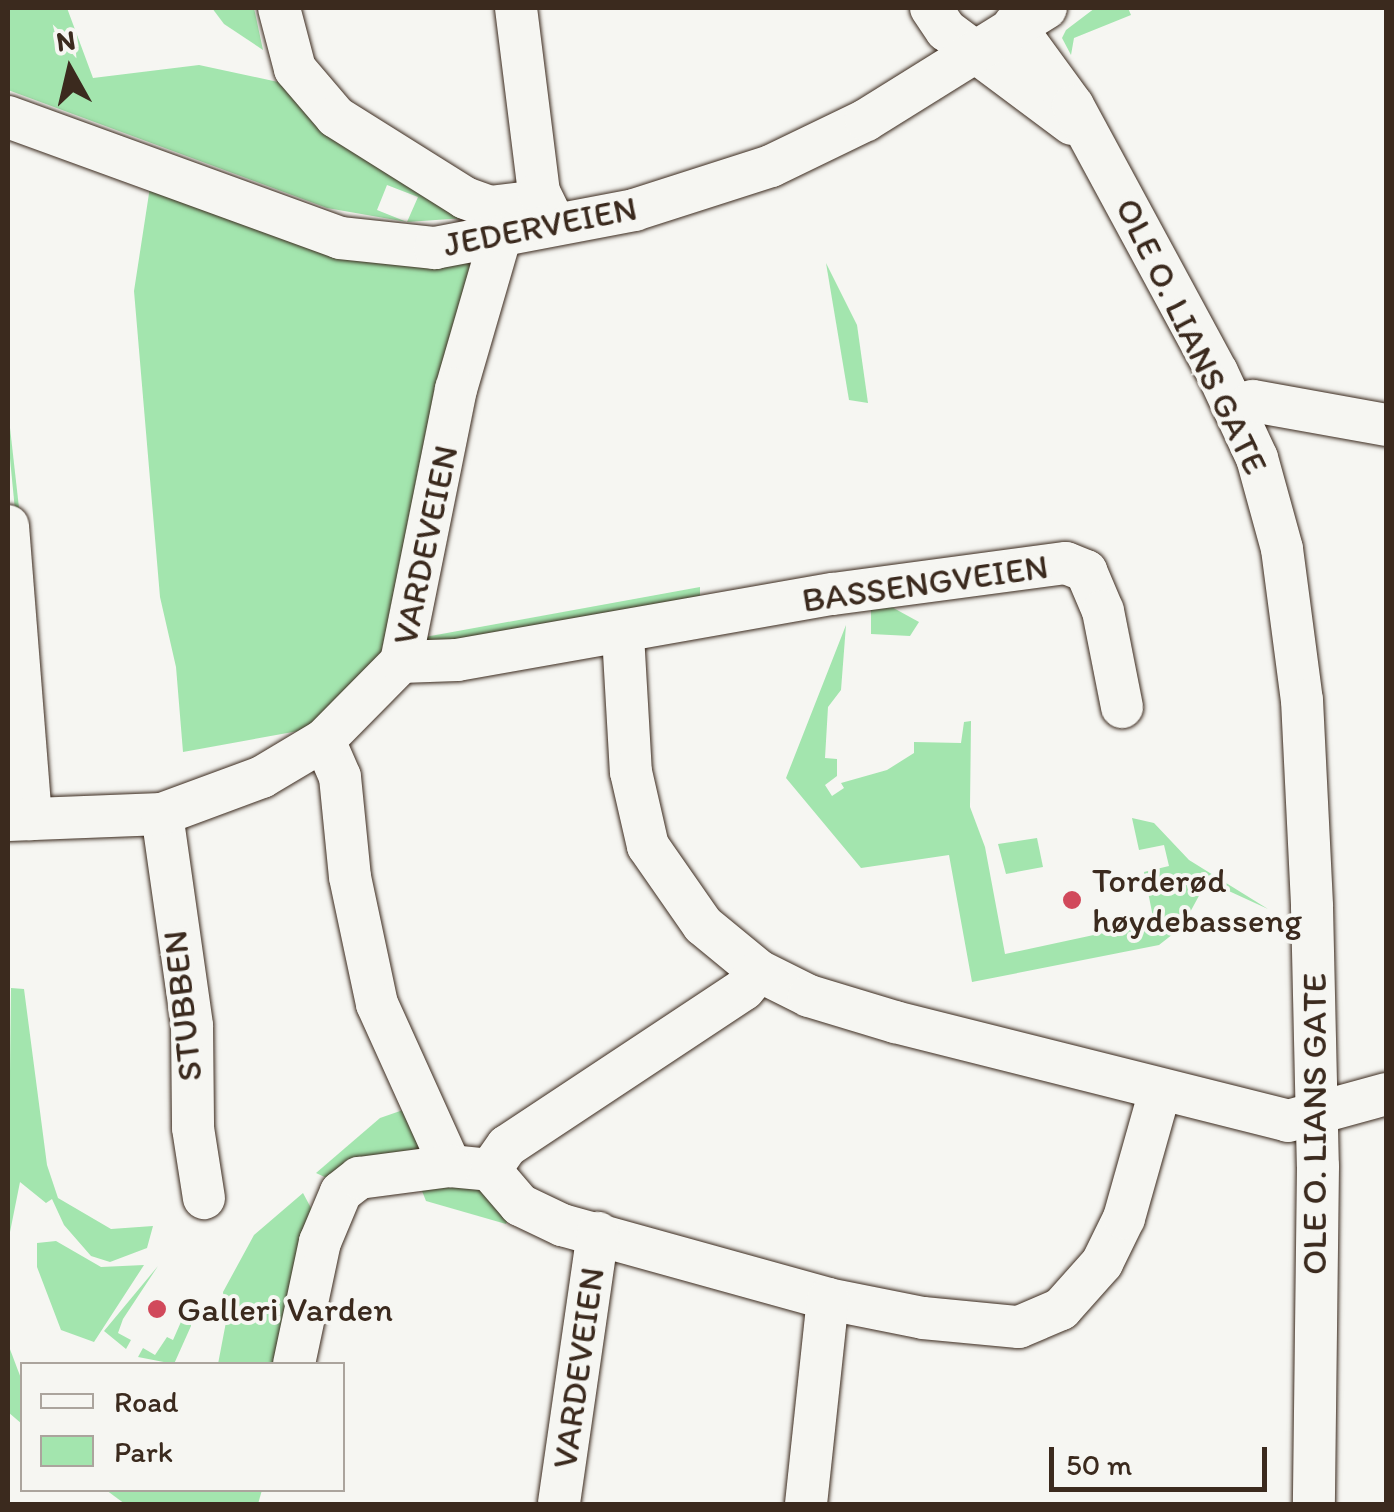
<!DOCTYPE html>
<meta charset="utf-8">
<style>
body{margin:0}
#map{position:relative;width:1394px;height:1512px;overflow:hidden;background:#f6f6f2;font-family:Itim,sans-serif}
div>[style]{position:absolute}
.green>*{inset:0;background:#a3e5ae}
.roads{filter:drop-shadow(0 0 2px #3b2a1e) drop-shadow(0 0 2px #3b2a1e)}
.minor>*{height:42px;margin:-21px;padding:0 21px;transform-origin:21px;border-radius:21px;background:#f6f6f2}
.dots>*{width:28px;height:28px;translate:-50% -50%;box-sizing:border-box;border:5px solid #f6f6f2;border-radius:50%}
span{translate:-50% -50%;white-space:nowrap;text-align:center;line-height:1.15;-webkit-text-stroke:8px #f6f6f2;paint-order:stroke}
.street-label{font-size:35px;color:#3b2a1e}
.poi-label{font-size:35px;color:#3b2a1e}
.left{translate:0 -50%;text-align:left}
.frame{position:absolute;inset:0;border:10px solid #3b2a1e;pointer-events:none}
.legend{position:absolute;left:20px;top:1362px;width:325px;height:130px;box-sizing:border-box;background:#f6f6f2;border:2px solid #aba49d;margin:0;padding:12px 18px;list-style:none;font-size:30px;color:#3b2a1e}
.legend li{display:flex;align-items:center;gap:20px;height:50px}
.legend b{width:50px;border:2px solid #aba49d}
.north{position:absolute;left:20px;top:20px;width:100px;height:100px;-webkit-text-stroke:8px #f6f6f2;paint-order:stroke;rotate:352deg;font-size:28px;font-weight:700;line-height:40px;text-align:center;color:#3b2a1e}
.north::after{content:'';display:block;margin:auto;width:35px;height:45px;background:#3b2a1e;clip-path:polygon(50% 0,100% 100%,50% 72%,0 100%)}
.scale{position:absolute;left:1049px;top:1447px;width:218px;height:45px;box-sizing:border-box;border:5px solid #3b2a1e;border-top:0;padding-left:12px;font-size:30px;line-height:35px;white-space:nowrap;color:#3b2a1e;-webkit-text-stroke:8px #f6f6f2;paint-order:stroke}
</style>
<div id="map">
<div class="green">
<i style="clip-path:polygon(evenodd,8px 8px,67px 8px,93px 78px,199px 65px,292px 85px,465px 218px,407px 222px,327px 208px,8px 90px,8px 8px,387px 185px,418px 197px,407px 222px,377px 210px,387px 185px)"></i>
<i style="clip-path:polygon(212px 8px,254px 8px,263px 50px,224px 24px)"></i>
<i style="clip-path:polygon(1095px 8px,1128px 8px,1131px 15px,1074px 38px,1071px 55px,1062px 38px,1066px 30px)"></i>
<i style="clip-path:polygon(150px 187px,475px 264px,390px 644px,315px 728px,183px 752px,176px 667px,160px 597px,134px 291px)"></i>
<i style="clip-path:polygon(826px 263px,857px 325px,868px 403px,849px 400px)"></i>
<i style="clip-path:polygon(8px 410px,27px 579px,34px 706px,8px 438px)"></i>
<i style="clip-path:polygon(700px 587px,700px 604px,424px 644px,425px 637px)"></i>
<i style="clip-path:polygon(888px 605px,919px 622px,910px 636px,871px 634px,871px 609px)"></i>
<i style="clip-path:polygon(846px 625px,841px 690px,828px 707px,825px 758px,837px 759px,837px 776px,825px 785px,832px 796px,844px 788px,841px 783px,887px 770px,914px 753px,914px 742px,961px 743px,964px 722px,971px 721px,970px 807px,985px 847px,1005px 954px,1154px 922px,1144px 872px,1169px 866px,1164px 845px,1139px 850px,1132px 818px,1154px 823px,1189px 860px,1268px 909px,1207px 881px,1182px 927px,1159px 945px,972px 982px,949px 855px,861px 868px,786px 778px)"></i>
<i style="clip-path:polygon(1037px 838px,1043px 867px,1006px 874px,998px 844px)"></i>
<i style="clip-path:polygon(11px 988px,24px 989px,47px 1165px,58px 1198px,111px 1229px,153px 1226px,147px 1248px,110px 1262px,91px 1256px,64px 1225px,52px 1199px,46px 1203px,20px 1182px,8px 1242px)"></i>
<i style="clip-path:polygon(403px 1110px,431px 1147px,331px 1180px,316px 1173px,380px 1118px)"></i>
<i style="clip-path:polygon(477px 1178px,509px 1216px,506px 1224px,426px 1201px,422px 1191px,422px 1184px)"></i>
<i style="clip-path:polygon(303px 1193px,318px 1221px,279px 1364px,218px 1364px,226px 1322px,223px 1292px,254px 1235px)"></i>
<i style="clip-path:polygon(56px 1241px,101px 1267px,144px 1265px,94px 1342px,61px 1330px,37px 1267px,37px 1243px)"></i>
<i style="clip-path:polygon(158px 1266px,123px 1319px,118px 1333px,131px 1340px,126px 1349px,104px 1331px)"></i>
<i style="clip-path:polygon(191px 1299px,191px 1326px,174px 1364px,138px 1357px,143px 1348px,155px 1355px,167px 1337px,173px 1340px)"></i>
<i style="clip-path:polygon(8px 1344px,22px 1381px,22px 1424px,8px 1412px)"></i>
<i style="clip-path:polygon(106px 1490px,262px 1490px,258px 1504px,125px 1504px)"></i>
</div>
<div class="roads">
<div class="minor">
<i style="left:279px;top:8px;width:63px;rotate:75.3deg"></i>
<i style="left:295px;top:69px;width:63px;rotate:49.5deg"></i>
<i style="left:336px;top:117px;width:152px;rotate:32.1deg"></i>
<i style="left:465px;top:198px;width:27px;rotate:20deg"></i>
<i style="left:490px;top:207px;width:35px;rotate:-7deg"></i>
<i style="left:525px;top:203px;width:34px;rotate:34deg"></i>
<i style="left:516px;top:8px;width:185px;rotate:82.9deg"></i>
<i style="left:539px;top:192px;width:34px;rotate:64deg"></i>
<i style="left:931px;top:8px;width:27px;rotate:56deg"></i>
<i style="left:946px;top:30px;width:157px;rotate:36.7deg"></i>
<i style="left:1014px;top:25px;width:100px;rotate:53.9deg"></i>
<i style="left:1073px;top:106px;width:302px;rotate:61.6deg"></i>
<i style="left:1217px;top:372px;width:95px;rotate:65.1deg"></i>
<i style="left:1257px;top:458px;width:94px;rotate:74.6deg"></i>
<i style="left:1282px;top:549px;width:152px;rotate:82.5deg"></i>
<i style="left:1302px;top:700px;width:207px;rotate:87.2deg"></i>
<i style="left:1312px;top:907px;width:259px;rotate:88.7deg"></i>
<i style="left:1318px;top:1166px;width:338px;rotate:90.7deg"></i>
<i style="left:8px;top:117px;width:353px;rotate:20deg"></i>
<i style="left:340px;top:238px;width:96px;rotate:6deg"></i>
<i style="left:435px;top:248px;width:203px;rotate:-10.8deg"></i>
<i style="left:634px;top:210px;width:144px;rotate:-17.8deg"></i>
<i style="left:771px;top:166px;width:106px;rotate:-25.8deg"></i>
<i style="left:866px;top:120px;width:212px;rotate:-31.9deg"></i>
<i style="left:500px;top:238px;width:157px;rotate:106.2deg"></i>
<i style="left:456px;top:389px;width:278px;rotate:101.4deg"></i>
<i style="left:401px;top:662px;width:110px;rotate:134.6deg"></i>
<i style="left:324px;top:740px;width:40px;rotate:66.6deg"></i>
<i style="left:340px;top:777px;width:100px;rotate:84.3deg"></i>
<i style="left:350px;top:877px;width:130px;rotate:78deg"></i>
<i style="left:377px;top:1004px;width:178px;rotate:65.7deg"></i>
<i style="left:450px;top:1166px;width:40px;rotate:5.7deg"></i>
<i style="left:490px;top:1170px;width:46px;rotate:49.4deg"></i>
<i style="left:520px;top:1205px;width:47px;rotate:25.5deg"></i>
<i style="left:562px;top:1225px;width:276px;rotate:15.5deg"></i>
<i style="left:828px;top:1299px;width:97px;rotate:11.3deg"></i>
<i style="left:923px;top:1318px;width:96px;rotate:5.4deg"></i>
<i style="left:1019px;top:1327px;width:46px;rotate:-23.2deg"></i>
<i style="left:1061px;top:1309px;width:62px;rotate:-48.3deg"></i>
<i style="left:1102px;top:1263px;width:50px;rotate:-63.9deg"></i>
<i style="left:1124px;top:1218px;width:132px;rotate:-74.2deg"></i>
<i style="left:1233px;top:405px;width:20px;rotate:-11deg"></i>
<i style="left:1253px;top:401px;width:135px;rotate:10.2deg"></i>
<i style="left:8px;top:526px;width:294px;rotate:85.5deg"></i>
<i style="left:623px;top:635px;width:137px;rotate:86.7deg"></i>
<i style="left:631px;top:772px;width:76px;rotate:77.1deg"></i>
<i style="left:648px;top:846px;width:96px;rotate:55.2deg"></i>
<i style="left:703px;top:925px;width:72px;rotate:39.4deg"></i>
<i style="left:759px;top:971px;width:56px;rotate:26.6deg"></i>
<i style="left:809px;top:996px;width:90px;rotate:16.8deg"></i>
<i style="left:895px;top:1022px;width:405px;rotate:14.1deg"></i>
<i style="left:1288px;top:1121px;width:102px;rotate:-15.4deg"></i>
<i style="left:401px;top:662px;width:56px;rotate:-2deg"></i>
<i style="left:457px;top:660px;width:382px;rotate:-10deg"></i>
<i style="left:833px;top:594px;width:235px;rotate:-7.6deg"></i>
<i style="left:1066px;top:563px;width:22px;rotate:22deg"></i>
<i style="left:1086px;top:571px;width:43px;rotate:67deg"></i>
<i style="left:1103px;top:611px;width:98px;rotate:78.8deg"></i>
<i style="left:162px;top:814px;width:214px;rotate:81.9deg"></i>
<i style="left:192px;top:1026px;width:102px;rotate:89.4deg"></i>
<i style="left:193px;top:1128px;width:71px;rotate:81.1deg"></i>
<i style="left:8px;top:820px;width:154px;rotate:-2.2deg"></i>
<i style="left:162px;top:814px;width:107px;rotate:-20.3deg"></i>
<i style="left:262px;top:777px;width:72px;rotate:-30.8deg"></i>
<i style="left:490px;top:1170px;width:29px;rotate:-55deg"></i>
<i style="left:507px;top:1146px;width:284px;rotate:-33.5deg"></i>
<i style="left:744px;top:989px;width:23px;rotate:-50deg"></i>
<i style="left:294px;top:1364px;width:125px;rotate:-78deg"></i>
<i style="left:320px;top:1242px;width:54px;rotate:-67.2deg"></i>
<i style="left:341px;top:1192px;width:23px;rotate:-38deg"></i>
<i style="left:359px;top:1178px;width:92px;rotate:-7.5deg"></i>
<i style="left:559px;top:1503px;width:273px;rotate:-81.8deg"></i>
<i style="left:806px;top:1504px;width:206px;rotate:-83.9deg"></i>
</div>
</div>
<div class="dots">
<i style="left:1072px;top:900px;background:#d1495b"></i>
<i style="left:157px;top:1309px;background:#d1495b"></i>
</div>
<div class="street-label">
<span style="left:540px;top:226px;rotate:-11deg">JEDERVEIEN</span>
<span style="left:1192px;top:336px;rotate:64deg">OLE O. LIANS GATE</span>
<span style="left:425px;top:545px;rotate:-78deg">VARDEVEIEN</span>
<span style="left:925px;top:583px;rotate:-8deg">BASSENGVEIEN</span>
<span style="left:182px;top:1006px;rotate:-96deg">STUBBEN</span>
<span style="left:1314px;top:1124px;rotate:-90deg">OLE O. LIANS GATE</span>
<span style="left:578px;top:1368px;rotate:-82deg">VARDEVEIEN</span>
</div>
<div class="poi-label">
<span class="left" style="left:1092px;top:900px">Torderød<br>høydebasseng</span>
<span class="left" style="left:177px;top:1309px">Galleri Varden</span>
</div>
<div class="frame"></div>
<ul class="legend">
<li><b style="height:12px;background:#f6f6f2"></b>Road</li>
<li><b style="height:28px;background:#a3e5ae"></b>Park</li>
</ul>
<div class="north">N</div>
<div class="scale">50 m</div>
</div>
